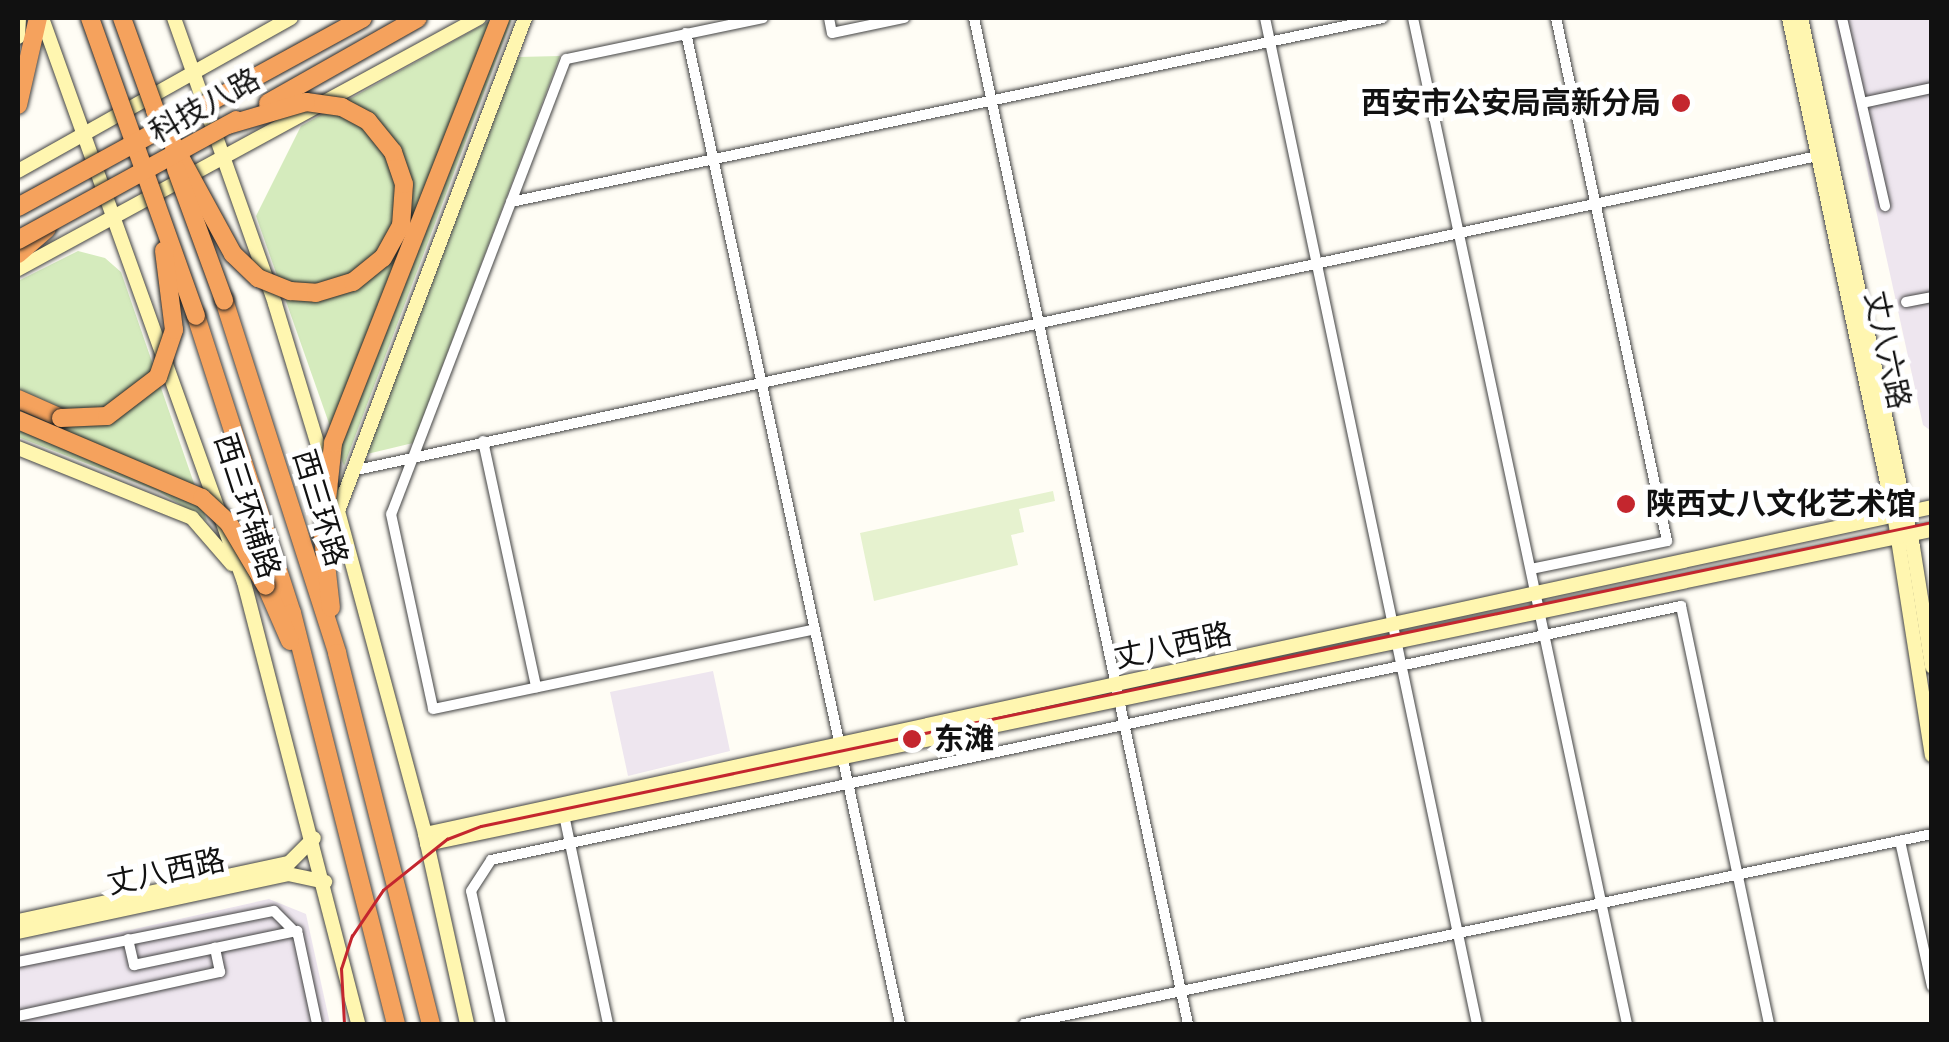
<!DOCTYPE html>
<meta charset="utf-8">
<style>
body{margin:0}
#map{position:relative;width:1949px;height:1042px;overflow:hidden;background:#fffdf5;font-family:Bitter,"Noto Sans SC",serif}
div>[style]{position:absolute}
.industrial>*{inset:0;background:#eee6ef}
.green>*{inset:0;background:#d5ebbd}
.pitch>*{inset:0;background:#e6f2cf}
.roads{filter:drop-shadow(0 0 2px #444) drop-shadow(0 0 2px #444)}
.street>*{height:10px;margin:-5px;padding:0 5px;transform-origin:5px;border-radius:5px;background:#fff}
.secondary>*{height:14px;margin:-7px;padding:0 7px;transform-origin:7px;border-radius:7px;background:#fff6b0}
.highway>*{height:18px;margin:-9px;padding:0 9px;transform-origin:9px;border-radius:9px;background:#f5a25d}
.tram>*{height:2.5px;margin:-1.25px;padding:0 1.25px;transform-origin:1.25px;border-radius:1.25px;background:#c4262e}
.bridges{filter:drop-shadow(0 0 2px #222) drop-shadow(0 0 2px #222)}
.highway-bridge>*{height:18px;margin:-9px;padding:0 9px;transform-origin:9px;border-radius:9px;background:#f5a25d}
.dots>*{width:28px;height:28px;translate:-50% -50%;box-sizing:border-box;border:5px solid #fff;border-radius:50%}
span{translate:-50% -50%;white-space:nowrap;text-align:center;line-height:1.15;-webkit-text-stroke:10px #fff;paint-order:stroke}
.poi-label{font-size:30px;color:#111;font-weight:700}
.right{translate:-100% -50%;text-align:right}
.left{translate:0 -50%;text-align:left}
.street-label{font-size:30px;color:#111}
.frame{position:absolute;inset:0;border:20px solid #111;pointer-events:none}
</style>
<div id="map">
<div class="industrial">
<i style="clip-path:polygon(1834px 18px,1931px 18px,1931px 431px,1923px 425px)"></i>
<i style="clip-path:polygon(713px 671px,730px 751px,628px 776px,610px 692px)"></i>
<i style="clip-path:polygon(269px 899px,306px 914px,330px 1024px,18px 1024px,18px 955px)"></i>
</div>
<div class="green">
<i style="clip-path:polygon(495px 18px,512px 18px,344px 466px,256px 216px,301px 126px)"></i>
<i style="clip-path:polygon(560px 56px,413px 443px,367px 454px,518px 57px)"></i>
<i style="clip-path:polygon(78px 251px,105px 258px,121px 272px,207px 521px,158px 491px,18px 437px,18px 281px)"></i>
</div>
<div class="pitch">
<i style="clip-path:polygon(1053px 491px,1055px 501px,1019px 509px,1024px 532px,1011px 535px,1018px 565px,874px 601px,860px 533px)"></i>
</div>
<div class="roads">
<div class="street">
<i style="left:763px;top:18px;width:201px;rotate:168.2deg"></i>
<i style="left:566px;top:59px;width:487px;rotate:111deg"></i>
<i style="left:391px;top:514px;width:199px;rotate:77.8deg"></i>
<i style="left:433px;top:709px;width:387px;rotate:-11.8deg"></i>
<i style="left:829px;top:18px;width:15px;rotate:79deg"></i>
<i style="left:832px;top:33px;width:74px;rotate:-11.8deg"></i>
<i style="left:974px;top:18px;width:1029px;rotate:77.99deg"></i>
<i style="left:1265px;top:18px;width:1028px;rotate:78.1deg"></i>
<i style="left:1413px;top:18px;width:1029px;rotate:77.99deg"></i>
<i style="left:1842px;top:18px;width:193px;rotate:77.1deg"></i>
<i style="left:686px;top:33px;width:1014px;rotate:77.81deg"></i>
<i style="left:1862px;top:103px;width:72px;rotate:-12.1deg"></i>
<i style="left:511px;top:202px;width:891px;rotate:-11.92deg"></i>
<i style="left:1906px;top:302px;width:26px;rotate:-11deg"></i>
<i style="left:483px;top:441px;width:252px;rotate:77.8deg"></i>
<i style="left:352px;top:471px;width:1498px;rotate:-12.13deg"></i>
<i style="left:1531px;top:569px;width:139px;rotate:-11.6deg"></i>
<i style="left:1667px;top:541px;width:535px;rotate:-101.98deg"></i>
<i style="left:564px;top:815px;width:214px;rotate:78.1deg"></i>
<i style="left:1900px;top:841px;width:149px;rotate:77.6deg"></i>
<i style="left:128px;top:939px;width:27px;rotate:77deg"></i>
<i style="left:134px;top:965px;width:167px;rotate:-11.8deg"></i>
<i style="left:18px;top:962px;width:261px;rotate:-11.3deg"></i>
<i style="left:274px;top:911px;width:34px;rotate:45deg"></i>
<i style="left:298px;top:935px;width:91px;rotate:77.9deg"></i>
<i style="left:18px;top:1016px;width:207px;rotate:-12.3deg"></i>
<i style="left:220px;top:972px;width:25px;rotate:-102deg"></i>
<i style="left:501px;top:1024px;width:136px;rotate:-102.7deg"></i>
<i style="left:471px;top:891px;width:37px;rotate:-57deg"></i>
<i style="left:491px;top:860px;width:1217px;rotate:-12.05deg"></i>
<i style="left:1681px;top:606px;width:427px;rotate:78.1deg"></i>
<i style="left:1024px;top:1024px;width:928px;rotate:-11.82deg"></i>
</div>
<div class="secondary">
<i style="left:42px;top:18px;width:599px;rotate:70.29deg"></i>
<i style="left:244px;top:582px;width:456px;rotate:75.5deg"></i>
<i style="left:174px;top:18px;width:303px;rotate:70.5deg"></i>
<i style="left:275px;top:304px;width:216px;rotate:73.1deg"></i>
<i style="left:338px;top:511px;width:335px;rotate:74.9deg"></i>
<i style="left:425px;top:834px;width:195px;rotate:77.5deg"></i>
<i style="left:1789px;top:18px;width:513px;rotate:78.08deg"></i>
<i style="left:1895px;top:520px;width:238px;rotate:81.1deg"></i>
<i style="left:1801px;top:18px;width:541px;rotate:78.05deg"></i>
<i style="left:1913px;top:547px;width:121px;rotate:81deg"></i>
<i style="left:18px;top:37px;width:19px;rotate:-87deg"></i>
<i style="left:18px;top:171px;width:313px;rotate:-29.3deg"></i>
<i style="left:18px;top:269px;width:525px;rotate:-28.57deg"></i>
<i style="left:18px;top:448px;width:188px;rotate:21.9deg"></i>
<i style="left:192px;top:518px;width:61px;rotate:49deg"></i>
<i style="left:338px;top:511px;width:527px;rotate:-69.23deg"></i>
<i style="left:425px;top:834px;width:1542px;rotate:-12.24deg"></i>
<i style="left:427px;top:844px;width:1537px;rotate:-11.79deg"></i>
<i style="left:18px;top:921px;width:277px;rotate:-12.1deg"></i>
<i style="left:289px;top:863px;width:35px;rotate:-45deg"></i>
<i style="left:18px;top:932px;width:276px;rotate:-12.1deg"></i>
<i style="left:288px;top:874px;width:38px;rotate:12deg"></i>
</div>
<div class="highway">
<i style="left:18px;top:105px;width:89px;rotate:-77.1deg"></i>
<i style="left:18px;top:254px;width:38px;rotate:-41deg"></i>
<i style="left:224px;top:300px;width:371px;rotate:72.2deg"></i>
<i style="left:337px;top:653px;width:383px;rotate:75.8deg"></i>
<i style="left:196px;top:316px;width:312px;rotate:72.1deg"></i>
<i style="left:292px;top:613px;width:424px;rotate:75.8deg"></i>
<i style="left:18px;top:399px;width:47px;rotate:23.8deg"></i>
<i style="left:323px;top:537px;width:71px;rotate:83.6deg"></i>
<i style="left:266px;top:586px;width:60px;rotate:66.4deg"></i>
</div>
</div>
<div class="tram">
<i style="left:344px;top:1024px;width:55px;rotate:-93.1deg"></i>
<i style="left:341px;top:969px;width:35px;rotate:-72deg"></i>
<i style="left:352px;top:936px;width:55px;rotate:-56deg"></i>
<i style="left:383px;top:890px;width:82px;rotate:-38.6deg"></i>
<i style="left:447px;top:839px;width:36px;rotate:-21deg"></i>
<i style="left:481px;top:826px;width:1483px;rotate:-11.83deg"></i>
</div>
<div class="bridges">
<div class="highway-bridge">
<i style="left:90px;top:18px;width:316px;rotate:70.4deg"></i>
<i style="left:122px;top:18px;width:109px;rotate:70.2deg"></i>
<i style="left:268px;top:103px;width:172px;rotate:-29.5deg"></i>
<i style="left:155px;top:111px;width:163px;rotate:61.4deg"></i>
<i style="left:233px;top:254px;width:35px;rotate:44deg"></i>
<i style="left:258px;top:278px;width:35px;rotate:22deg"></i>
<i style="left:290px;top:291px;width:26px;rotate:4deg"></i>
<i style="left:316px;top:293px;width:39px;rotate:-17deg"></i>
<i style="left:353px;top:282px;width:38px;rotate:-39deg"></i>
<i style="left:383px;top:258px;width:37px;rotate:-61deg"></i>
<i style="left:401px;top:226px;width:42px;rotate:-85.9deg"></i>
<i style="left:404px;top:184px;width:34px;rotate:-109deg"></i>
<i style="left:393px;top:152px;width:40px;rotate:-129deg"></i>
<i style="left:368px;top:121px;width:30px;rotate:-152deg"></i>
<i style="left:342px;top:107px;width:36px;rotate:-172deg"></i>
<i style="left:306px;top:102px;width:81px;rotate:163.6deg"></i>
<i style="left:176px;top:169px;width:140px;rotate:69.9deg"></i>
<i style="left:18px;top:207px;width:393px;rotate:-28.7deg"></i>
<i style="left:18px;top:240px;width:249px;rotate:-28.8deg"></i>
<i style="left:61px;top:418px;width:46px;rotate:-2.5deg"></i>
<i style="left:107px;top:416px;width:64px;rotate:-37.4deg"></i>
<i style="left:158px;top:377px;width:50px;rotate:-71.2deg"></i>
<i style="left:174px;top:330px;width:80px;rotate:-97.2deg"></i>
<i style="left:18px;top:420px;width:200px;rotate:23deg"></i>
<i style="left:202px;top:498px;width:35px;rotate:43deg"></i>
<i style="left:228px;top:522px;width:74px;rotate:59.3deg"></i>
<i style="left:323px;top:537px;width:95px;rotate:-83.9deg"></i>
<i style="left:333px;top:443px;width:457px;rotate:-68.5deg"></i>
</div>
</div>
<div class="dots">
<i style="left:1681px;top:103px;background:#c4262e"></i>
<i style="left:1626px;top:504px;background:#c4262e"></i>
<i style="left:912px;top:739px;background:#c4262e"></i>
</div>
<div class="poi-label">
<span class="right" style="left:1661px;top:103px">西安市公安局高新分局</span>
<span class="left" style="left:1646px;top:504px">陕西丈八文化艺术馆</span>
<span class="left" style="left:934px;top:739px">东滩</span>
</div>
<div class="street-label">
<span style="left:205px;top:106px;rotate:-29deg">科技八路</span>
<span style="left:1887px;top:350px;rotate:78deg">丈八六路</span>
<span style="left:247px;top:506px;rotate:72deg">西三环辅路</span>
<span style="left:320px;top:508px;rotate:73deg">西三环路</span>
<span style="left:1173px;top:646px;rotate:-12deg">丈八西路</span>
<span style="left:166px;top:872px;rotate:-12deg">丈八西路</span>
</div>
<div class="frame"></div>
</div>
